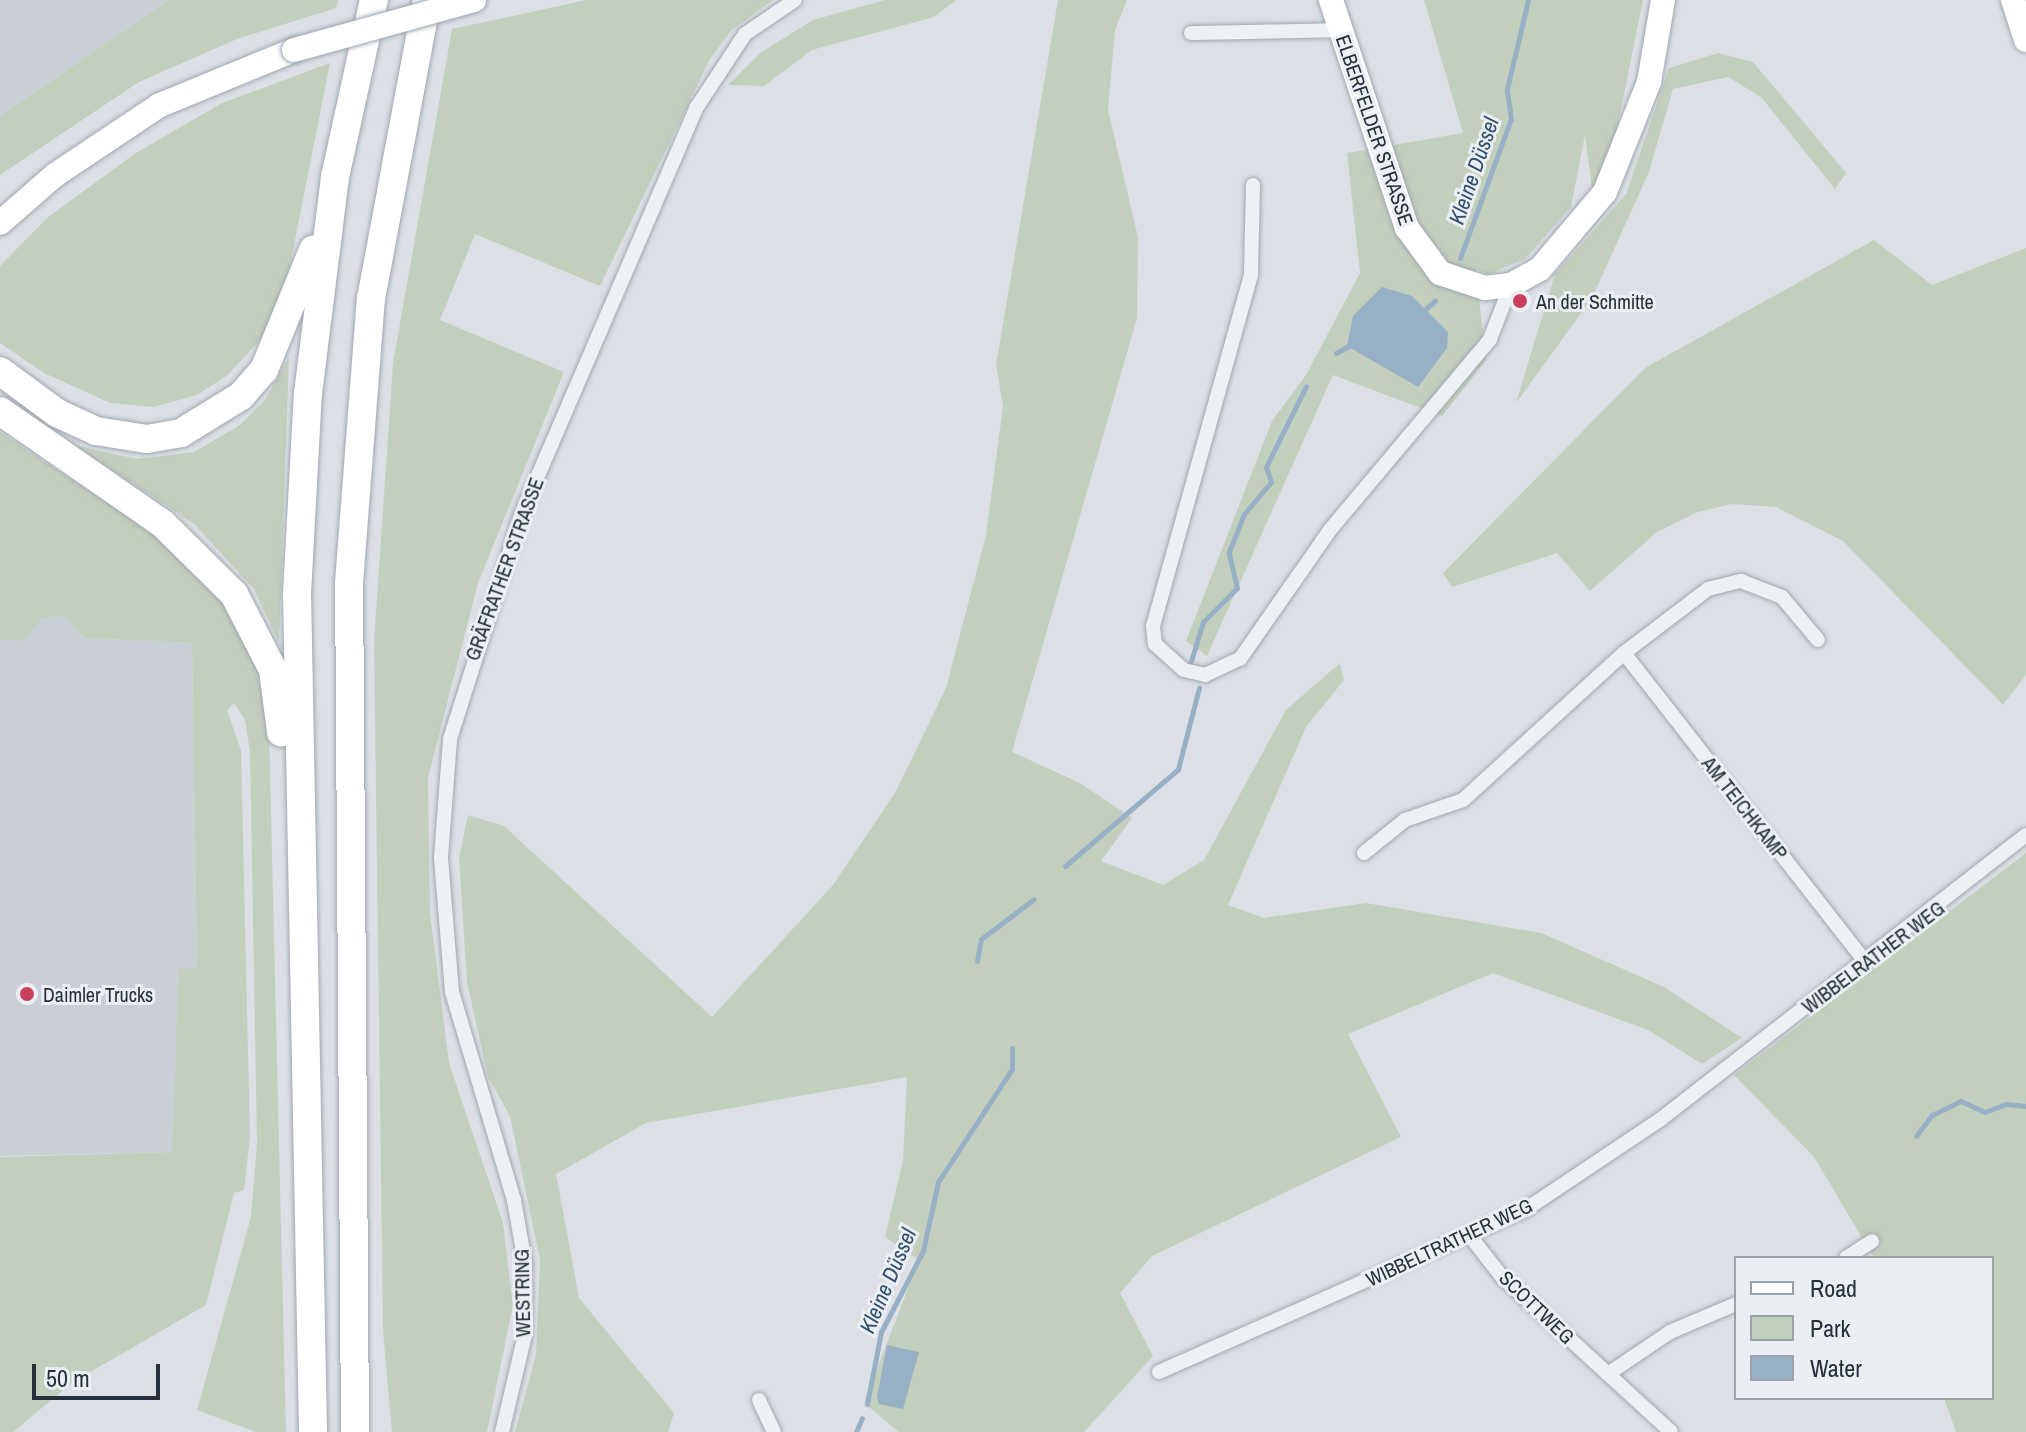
<!DOCTYPE html>
<meta charset="utf-8">
<style>
body{margin:0}
#map{position:relative;width:2026px;height:1432px;overflow:hidden;background:#dce0e6;font-family:"Archivo Narrow",sans-serif}
div>[style]{position:absolute}
.built>*{inset:0;background:#cacfd7}
.green>*{inset:0;background:#c3cfbd}
.water>*{inset:0;background:#97b0c6}
.stream>*{height:5px;margin:-2.5px;padding:0 2.5px;transform-origin:2.5px;border-radius:2.5px;background:#97b0c6}
.roads{filter:drop-shadow(0 0 2px #a2a7af) drop-shadow(0 0 2px #a2a7af)}
.street>*{height:14px;margin:-7px;padding:0 7px;transform-origin:7px;border-radius:7px;background:#eef1f4}
.primary>*{height:24px;margin:-12px;padding:0 12px;transform-origin:12px;border-radius:12px;background:#fff}
.highway>*{height:28px;margin:-14px;padding:0 14px;transform-origin:14px;border-radius:14px;background:#fff}
.bridges{filter:drop-shadow(0 0 2px #9ba5b1) drop-shadow(0 0 2px #9ba5b1)}
.primary-bridge>*{height:24px;margin:-12px;padding:0 12px;transform-origin:12px;border-radius:12px;background:#fff}
.dots>*{width:22px;height:22px;translate:-50% -50%;box-sizing:border-box;border:4px solid #ebeff4;border-radius:50%}
span{translate:-50% -50%;white-space:nowrap;text-align:center;line-height:1.15;-webkit-text-stroke:6px #ebeff4;paint-order:stroke}
.street-label{font-size:20px;color:#262f3b}
.poi-label{font-size:20px;color:#262f3b}
.left{translate:0 -50%;text-align:left}
.water-label{font-size:22px;color:#31506e;font-style:italic}
.legend{position:absolute;left:1734px;top:1256px;width:260px;height:144px;box-sizing:border-box;background:#ebeff4;border:2px solid #9ca2aa;margin:0;padding:10px 14px;list-style:none;font-size:24px;color:#262f3b}
.legend li{display:flex;align-items:center;gap:16px;height:40px}
.legend b{width:40px;border:2px solid #9ca2aa}
.scale{position:absolute;left:32px;top:1364px;width:128px;height:36px;box-sizing:border-box;border:4px solid #262f3b;border-top:0;padding-left:10px;font-size:24px;line-height:28px;white-space:nowrap;color:#262f3b;-webkit-text-stroke:6px #ebeff4;paint-order:stroke}
</style>
<div id="map">
<div class="built">
<i style="clip-path:polygon(0 0,169px 0,0 116px)"></i>
<i style="clip-path:polygon(64px 617px,85px 638px,192px 643px,197px 969px,179px 970px,173px 1152px,0 1156px,0 640px,24px 640px,42px 618px)"></i>
</div>
<div class="green">
<i style="clip-path:polygon(169px 0,338px 0,336px 8px,237px 39px,139px 82px,0 175px,0 116px)"></i>
<i style="clip-path:polygon(586px 0,773px 0,732px 30px,710px 59px,600px 286px,475px 234px,440px 320px,564px 372px,478px 583px,428px 778px,430px 913px,449px 1063px,503px 1223px,513px 1305px,487px 1432px,392px 1432px,383px 1331px,374px 641px,393px 363px,452px 29px)"></i>
<i style="clip-path:polygon(885px 0,956px 0,934px 17px,812px 50px,764px 86px,728px 85px,760px 53px,813px 20px)"></i>
<i style="clip-path:polygon(1058px 0,1127px 0,1115px 30px,1108px 110px,1138px 237px,1137px 318px,1012px 752px,1080px 783px,1132px 818px,1101px 861px,1163px 885px,1204px 860px,1286px 710px,1340px 663px,1344px 680px,1306px 727px,1228px 905px,1264px 918px,1366px 903px,1541px 933px,1664px 987px,1742px 1038px,1702px 1064px,1648px 1030px,1493px 973px,1348px 1034px,1401px 1137px,1152px 1256px,1120px 1293px,1153px 1356px,1084px 1432px,899px 1432px,864px 1403px,919px 1260px,885px 1237px,903px 1160px,907px 1077px,646px 1123px,556px 1174px,579px 1298px,674px 1413px,668px 1432px,515px 1432px,536px 1355px,540px 1260px,510px 1116px,488px 1077px,467px 982px,459px 858px,468px 815px,504px 826px,712px 1017px,833px 885px,895px 793px,946px 688px,986px 535px,1003px 406px,996px 365px)"></i>
<i style="clip-path:polygon(1424px 0,1643px 0,1615px 139px,1593px 196px,1585px 135px,1571px 207px,1525px 259px,1489px 274px,1476px 270px,1486px 360px,1442px 416px,1333px 375px,1207px 656px,1186px 641px,1272px 421px,1306px 375px,1360px 273px,1347px 153px,1463px 133px)"></i>
<i style="clip-path:polygon(1718px 53px,1753px 62px,1846px 173px,1835px 189px,1761px 97px,1728px 77px,1673px 89px,1649px 172px,1592px 298px,1516px 403px,1555px 274px,1626px 194px,1669px 68px)"></i>
<i style="clip-path:polygon(330px 63px,283px 301px,268px 331px,228px 375px,197px 395px,154px 407px,110px 403px,44px 373px,0 343px,0 266px,48px 217px,136px 153px,222px 103px)"></i>
<i style="clip-path:polygon(1874px 240px,1932px 285px,2026px 248px,2026px 675px,2003px 705px,1843px 541px,1776px 507px,1732px 504px,1698px 512px,1657px 532px,1590px 591px,1557px 553px,1452px 587px,1443px 573px,1645px 368px)"></i>
<i style="clip-path:polygon(289px 358px,279px 643px,254px 589px,194px 524px,74px 445px,137px 459px,194px 452px,240px 425px,265px 400px)"></i>
<i style="clip-path:polygon(0 432px,163px 540px,221px 593px,264px 674px,259px 679px,269px 729px,286px 1432px,256px 1432px,197px 1410px,251px 1217px,257px 1143px,250px 752px,245px 720px,234px 703px,227px 710px,241px 750px,250px 1137px,244px 1190px,234px 1193px,206px 1305px,73px 1382px,13px 1432px,0 1432px,0 1157px,172px 1152px,179px 969px,197px 968px,192px 643px,85px 638px,64px 617px,42px 618px,25px 640px,0 640px)"></i>
<i style="clip-path:polygon(2026px 853px,2026px 1432px,1956px 1432px,1944px 1398px,1992px 1398px,1992px 1258px,1874px 1258px,1814px 1157px,1734px 1075px)"></i>
</div>
<div class="water">
<i style="clip-path:polygon(1382px 287px,1412px 296px,1448px 332px,1447px 348px,1418px 387px,1347px 346px,1353px 316px)"></i>
<i style="clip-path:polygon(887px 1345px,919px 1352px,903px 1409px,879px 1404px,877px 1397px)"></i>
</div>
<div class="stream">
<i style="left:1460px;top:258px;width:148px;rotate:-69.9deg"></i>
<i style="left:1511px;top:119px;width:30px;rotate:-98deg"></i>
<i style="left:1507px;top:89px;width:91px;rotate:-76.7deg"></i>
<i style="left:1423px;top:311px;width:16px;rotate:-40deg"></i>
<i style="left:1336px;top:353px;width:19px;rotate:-28deg"></i>
<i style="left:1191px;top:661px;width:41px;rotate:-72.9deg"></i>
<i style="left:1203px;top:622px;width:48px;rotate:-45deg"></i>
<i style="left:1237px;top:588px;width:37px;rotate:-103deg"></i>
<i style="left:1229px;top:552px;width:41px;rotate:-68.5deg"></i>
<i style="left:1244px;top:514px;width:42px;rotate:-49.8deg"></i>
<i style="left:1271px;top:482px;width:16px;rotate:-108deg"></i>
<i style="left:1266px;top:467px;width:90px;rotate:-63.7deg"></i>
<i style="left:1065px;top:866px;width:149px;rotate:-40.6deg"></i>
<i style="left:1178px;top:769px;width:84px;rotate:-75.5deg"></i>
<i style="left:977px;top:961px;width:22px;rotate:-80deg"></i>
<i style="left:981px;top:939px;width:66px;rotate:-37deg"></i>
<i style="left:1916px;top:1136px;width:26px;rotate:-53deg"></i>
<i style="left:1932px;top:1115px;width:32px;rotate:-26deg"></i>
<i style="left:1961px;top:1101px;width:26px;rotate:25deg"></i>
<i style="left:1985px;top:1112px;width:22px;rotate:-21deg"></i>
<i style="left:2006px;top:1104px;width:20px;rotate:6deg"></i>
<i style="left:867px;top:1404px;width:73px;rotate:-79deg"></i>
<i style="left:881px;top:1332px;width:91px;rotate:-62.6deg"></i>
<i style="left:923px;top:1251px;width:71px;rotate:-77.7deg"></i>
<i style="left:938px;top:1182px;width:135px;rotate:-56.8deg"></i>
<i style="left:1012px;top:1069px;width:21px;rotate:-90deg"></i>
<i style="left:856px;top:1432px;width:15px;rotate:-67deg"></i>
</div>
<div class="roads">
<div class="street">
<i style="left:1191px;top:33px;width:150px;rotate:-1.1deg"></i>
<i style="left:1253px;top:185px;width:90px;rotate:91.3deg"></i>
<i style="left:1251px;top:275px;width:364px;rotate:105.6deg"></i>
<i style="left:1153px;top:626px;width:18px;rotate:84deg"></i>
<i style="left:1155px;top:644px;width:39px;rotate:42deg"></i>
<i style="left:1184px;top:670px;width:22px;rotate:13deg"></i>
<i style="left:1205px;top:675px;width:38px;rotate:-25deg"></i>
<i style="left:1240px;top:659px;width:157px;rotate:-55.1deg"></i>
<i style="left:1330px;top:530px;width:249px;rotate:-50deg"></i>
<i style="left:1490px;top:339px;width:58px;rotate:-68.7deg"></i>
<i style="left:1624px;top:653px;width:106px;rotate:-37.3deg"></i>
<i style="left:1708px;top:589px;width:34px;rotate:-14deg"></i>
<i style="left:1741px;top:581px;width:44px;rotate:21.3deg"></i>
<i style="left:1782px;top:597px;width:56px;rotate:50.1deg"></i>
<i style="left:1364px;top:853px;width:53px;rotate:-38.8deg"></i>
<i style="left:1405px;top:820px;width:61px;rotate:-19deg"></i>
<i style="left:1463px;top:800px;width:218px;rotate:-42.4deg"></i>
<i style="left:1624px;top:653px;width:393px;rotate:52deg"></i>
<i style="left:1470px;top:1236px;width:52px;rotate:52deg"></i>
<i style="left:1502px;top:1277px;width:229px;rotate:42.5deg"></i>
<i style="left:1846px;top:1258px;width:31px;rotate:-33deg"></i>
<i style="left:1159px;top:1372px;width:400px;rotate:-23.9deg"></i>
<i style="left:1525px;top:1210px;width:164px;rotate:-33.8deg"></i>
<i style="left:1661px;top:1119px;width:462px;rotate:-37.9deg"></i>
<i style="left:1608px;top:1374px;width:75px;rotate:-34.1deg"></i>
<i style="left:1670px;top:1332px;width:72px;rotate:-23deg"></i>
<i style="left:759px;top:1400px;width:35px;rotate:65deg"></i>
<i style="left:502px;top:1432px;width:100px;rotate:-76.7deg"></i>
<i style="left:525px;top:1335px;width:72px;rotate:-90deg"></i>
<i style="left:525px;top:1263px;width:64px;rotate:-99.9deg"></i>
<i style="left:514px;top:1200px;width:217px;rotate:-106.6deg"></i>
<i style="left:452px;top:992px;width:135px;rotate:-94.7deg"></i>
<i style="left:441px;top:857px;width:118px;rotate:-85.6deg"></i>
<i style="left:450px;top:739px;width:235px;rotate:-72.4deg"></i>
<i style="left:521px;top:515px;width:444px;rotate:-66.7deg"></i>
<i style="left:697px;top:107px;width:87px;rotate:-56.7deg"></i>
<i style="left:745px;top:34px;width:60px;rotate:-34.2deg"></i>
</div>
<div class="primary">
<i style="left:1331px;top:0;width:240px;rotate:71.6deg"></i>
<i style="left:1407px;top:228px;width:56px;rotate:53.7deg"></i>
<i style="left:1440px;top:273px;width:47px;rotate:18.4deg"></i>
<i style="left:1485px;top:288px;width:26px;rotate:-7deg"></i>
<i style="left:1511px;top:285px;width:33px;rotate:-29deg"></i>
<i style="left:1540px;top:269px;width:101px;rotate:-49.8deg"></i>
<i style="left:1605px;top:192px;width:118px;rotate:-68.2deg"></i>
<i style="left:1649px;top:82px;width:83px;rotate:-80.3deg"></i>
<i style="left:2013px;top:0;width:42px;rotate:72deg"></i>
<i style="left:0;top:223px;width:73px;rotate:-41.1deg"></i>
<i style="left:55px;top:175px;width:126px;rotate:-33.7deg"></i>
<i style="left:160px;top:105px;width:145px;rotate:-22.3deg"></i>
</div>
<div class="highway">
<i style="left:0;top:371px;width:71px;rotate:36.4deg"></i>
<i style="left:57px;top:413px;width:43px;rotate:24.8deg"></i>
<i style="left:96px;top:431px;width:52px;rotate:8.9deg"></i>
<i style="left:147px;top:439px;width:35px;rotate:-10deg"></i>
<i style="left:181px;top:433px;width:70px;rotate:-31.7deg"></i>
<i style="left:241px;top:396px;width:35px;rotate:-49deg"></i>
<i style="left:264px;top:370px;width:130px;rotate:-67.8deg"></i>
<i style="left:0;top:411px;width:197px;rotate:34.7deg"></i>
<i style="left:162px;top:523px;width:101px;rotate:44.6deg"></i>
<i style="left:234px;top:594px;width:85px;rotate:62.8deg"></i>
<i style="left:273px;top:670px;width:63px;rotate:82.6deg"></i>
<i style="left:313px;top:1432px;width:838px;rotate:-91.09deg"></i>
<i style="left:297px;top:594px;width:200px;rotate:-86.9deg"></i>
<i style="left:308px;top:394px;width:219px;rotate:-82.9deg"></i>
<i style="left:335px;top:177px;width:181px;rotate:-77.6deg"></i>
<i style="left:355px;top:1432px;width:849px;rotate:-90.4deg"></i>
<i style="left:349px;top:583px;width:285px;rotate:-85.6deg"></i>
<i style="left:371px;top:299px;width:304px;rotate:-79.4deg"></i>
</div>
</div>
<div class="bridges">
<div class="primary-bridge">
<i style="left:294px;top:50px;width:187px;rotate:-15.5deg"></i>
</div>
</div>
<div class="dots">
<i style="left:1520px;top:301px;background:#ca415d"></i>
<i style="left:27px;top:994px;background:#ca415d"></i>
</div>
<div class="street-label">
<span style="left:1375px;top:130px;rotate:71deg">ELBERFELDER STRASSE</span>
<span style="left:504px;top:569px;rotate:-70deg">GRÄFRATHER STRASSE</span>
<span style="left:1745px;top:808px;rotate:52deg">AM TEICHKAMP</span>
<span style="left:1873px;top:957px;rotate:-37deg">WIBBELRATHER WEG</span>
<span style="left:1449px;top:1242px;rotate:-25deg">WIBBELTRATHER WEG</span>
<span style="left:522px;top:1293px;rotate:-91deg">WESTRING</span>
<span style="left:1537px;top:1307px;rotate:44deg">SCOTTWEG</span>
</div>
<div class="poi-label">
<span class="left" style="left:1536px;top:301px">An der Schmitte</span>
<span class="left" style="left:43px;top:994px">Daimler Trucks</span>
</div>
<div class="water-label">
<span style="left:1474px;top:171px;rotate:-71deg">Kleine Düssel</span>
<span style="left:888px;top:1281px;rotate:-67deg">Kleine Düssel</span>
</div>
<ul class="legend">
<li><b style="height:10px;background:#fff"></b>Road</li>
<li><b style="height:22px;background:#c3cfbd"></b>Park</li>
<li><b style="height:22px;background:#97b0c6"></b>Water</li>
</ul>
<div class="scale">50 m</div>
</div>
